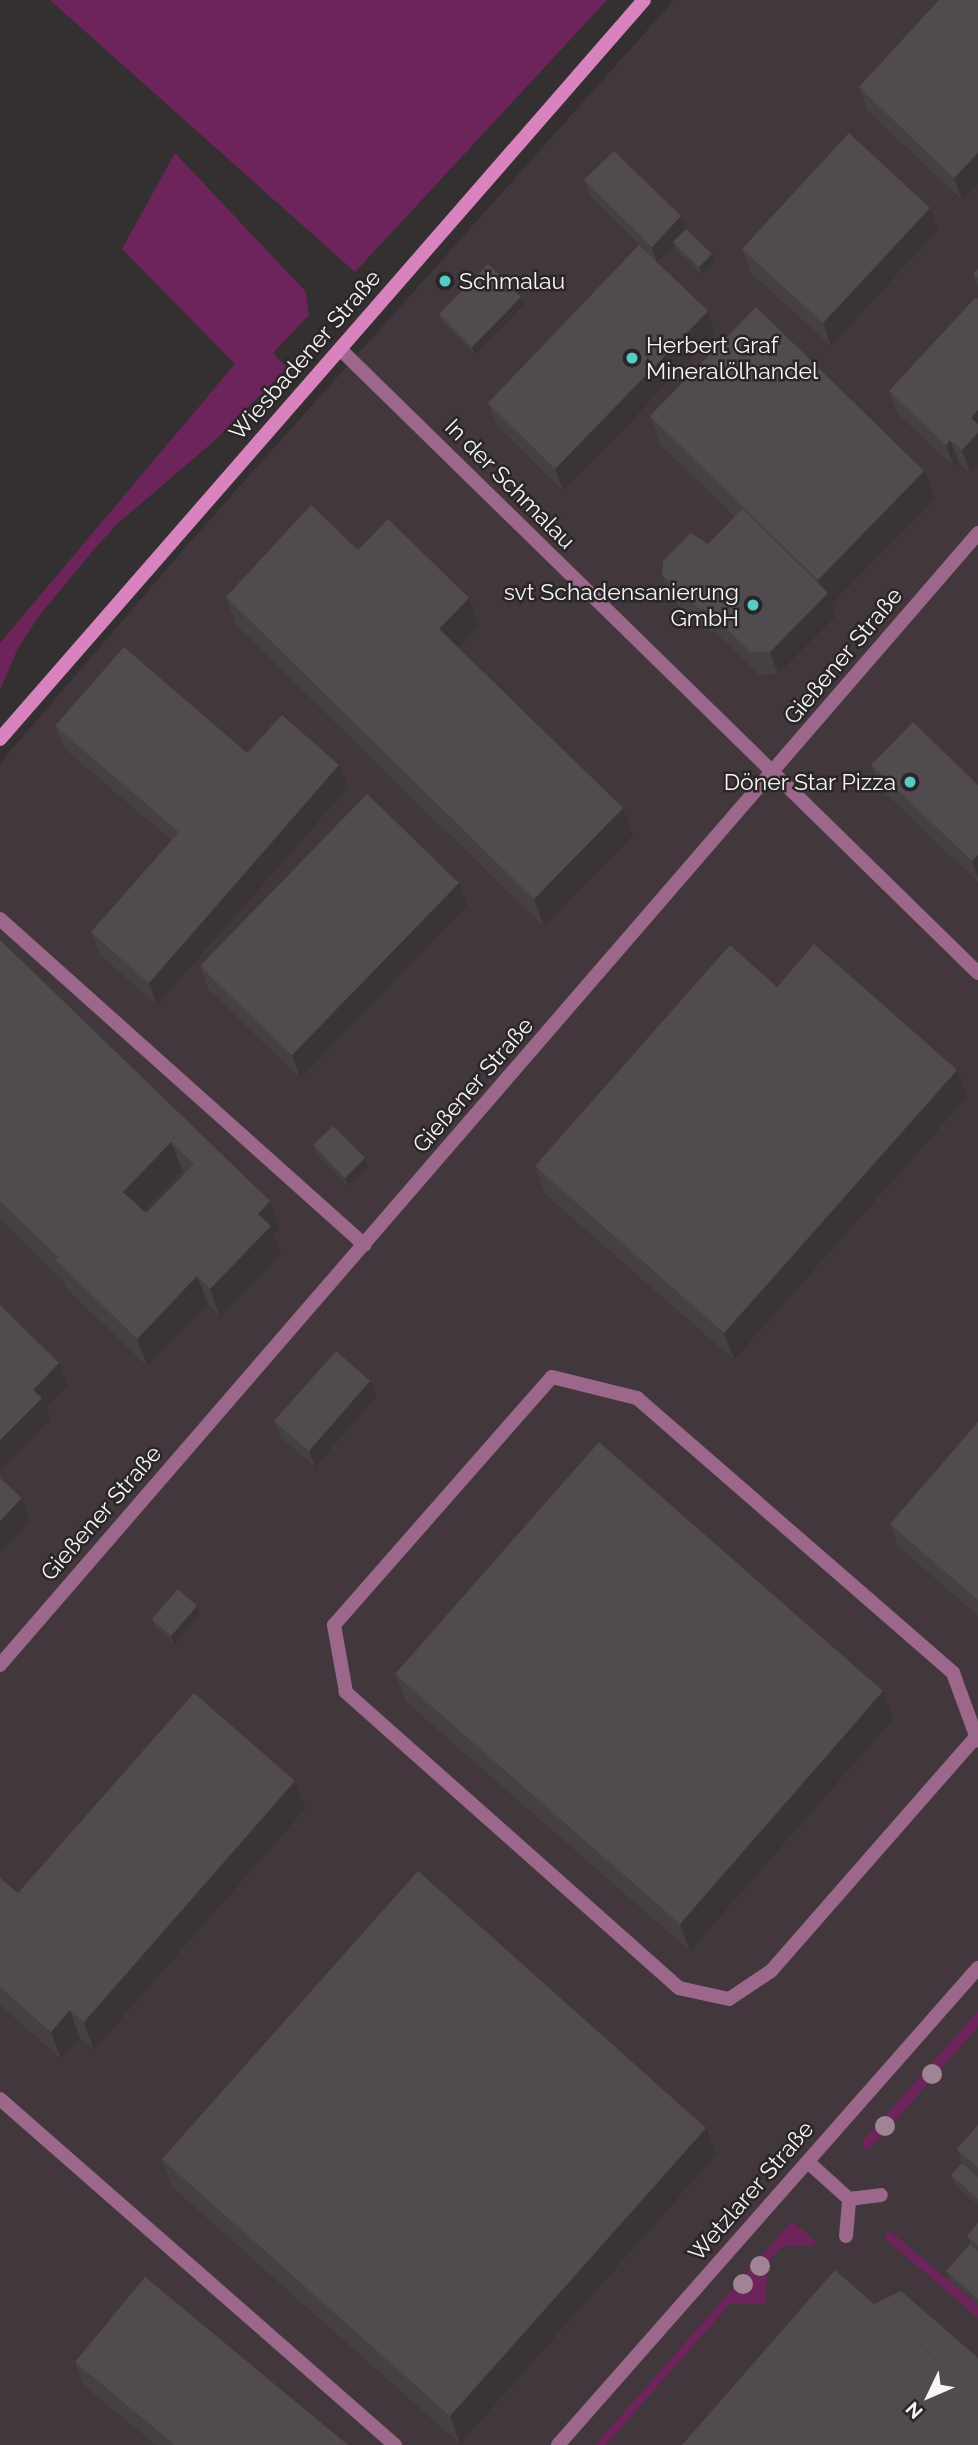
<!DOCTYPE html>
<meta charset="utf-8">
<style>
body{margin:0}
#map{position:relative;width:978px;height:2445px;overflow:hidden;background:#343032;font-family:Raleway,sans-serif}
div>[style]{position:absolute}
.built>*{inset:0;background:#41373d}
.green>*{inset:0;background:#6d245a}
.service>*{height:14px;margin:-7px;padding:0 7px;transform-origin:7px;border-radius:7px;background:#9c678b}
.minor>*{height:14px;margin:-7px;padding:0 7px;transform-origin:7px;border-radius:7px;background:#9c678b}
.secondary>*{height:14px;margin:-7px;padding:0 7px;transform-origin:7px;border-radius:7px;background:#d983be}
.trees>*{width:20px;height:20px;margin:-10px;border-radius:50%;background:#9f8495}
.wall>*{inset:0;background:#454043}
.shaded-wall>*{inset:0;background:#383437}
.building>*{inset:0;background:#504b4e}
.dots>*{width:19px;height:19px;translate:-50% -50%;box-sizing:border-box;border:4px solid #2a2628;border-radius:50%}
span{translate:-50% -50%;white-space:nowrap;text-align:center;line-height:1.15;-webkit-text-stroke:5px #2a2628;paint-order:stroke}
.poi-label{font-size:23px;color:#f6f4f5}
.left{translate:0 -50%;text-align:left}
.right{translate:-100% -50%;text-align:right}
.street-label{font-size:23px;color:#f6f4f5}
.north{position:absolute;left:894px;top:2361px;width:70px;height:70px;-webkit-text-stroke:5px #2a2628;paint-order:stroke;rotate:226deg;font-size:19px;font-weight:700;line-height:28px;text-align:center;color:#f6f4f5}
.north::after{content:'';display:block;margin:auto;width:24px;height:32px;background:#f6f4f5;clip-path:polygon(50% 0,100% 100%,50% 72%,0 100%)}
</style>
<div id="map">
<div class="built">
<i style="clip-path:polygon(674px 0,978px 0,978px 2445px,0 2445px,0 763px,190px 542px)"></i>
</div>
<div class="green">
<i style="clip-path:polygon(50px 0,607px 0,355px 272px)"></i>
<i style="clip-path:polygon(175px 153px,306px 292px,309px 315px,273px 353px,287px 368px,214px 441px,117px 524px,90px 554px,39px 616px,18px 648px,0 690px,0 643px,235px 364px,122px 249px)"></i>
<i style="clip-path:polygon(978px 2011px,978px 2027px,869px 2150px,865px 2148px,861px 2143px)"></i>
<i style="clip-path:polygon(792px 2221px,816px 2242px,814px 2245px,781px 2247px,767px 2263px,766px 2304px,730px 2304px,606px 2445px,595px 2445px)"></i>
<i style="clip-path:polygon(890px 2231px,978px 2305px,978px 2318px,884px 2238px)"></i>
</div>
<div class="service">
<i style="left:0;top:919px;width:489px;rotate:41.8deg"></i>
<i style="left:975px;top:1738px;width:310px;rotate:131.2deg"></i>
<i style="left:771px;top:1971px;width:50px;rotate:146.3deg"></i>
<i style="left:729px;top:1999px;width:51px;rotate:-167.6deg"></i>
<i style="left:679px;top:1988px;width:446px;rotate:-138.4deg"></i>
<i style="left:346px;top:1692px;width:68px;rotate:-100.2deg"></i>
<i style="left:334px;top:1625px;width:330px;rotate:-48.7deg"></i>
<i style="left:552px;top:1377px;width:88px;rotate:13.9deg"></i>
<i style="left:637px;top:1398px;width:419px;rotate:41deg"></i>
<i style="left:953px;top:1673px;width:72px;rotate:69.8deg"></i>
<i style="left:0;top:2099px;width:525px;rotate:41.22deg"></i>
<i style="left:808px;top:2162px;width:55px;rotate:42.1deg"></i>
<i style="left:849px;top:2199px;width:32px;rotate:-7deg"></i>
<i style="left:846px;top:2236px;width:37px;rotate:-85deg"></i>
</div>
<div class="minor">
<i style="left:341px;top:350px;width:891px;rotate:44.36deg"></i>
<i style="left:0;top:1665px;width:1496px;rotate:-49.17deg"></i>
<i style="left:558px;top:2445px;width:636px;rotate:-48.64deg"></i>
</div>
<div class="secondary">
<i style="left:0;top:739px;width:980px;rotate:-48.93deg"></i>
</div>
<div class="trees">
<i style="left:932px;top:2074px"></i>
<i style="left:885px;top:2126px"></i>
<i style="left:760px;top:2266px"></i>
<i style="left:743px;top:2284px"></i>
</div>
<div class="wall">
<i style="clip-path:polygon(939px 0,962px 200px,867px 110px,859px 87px)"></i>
<i style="clip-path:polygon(584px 180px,686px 229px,715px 262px,702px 275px,676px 250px,675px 245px,658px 263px,708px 311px,716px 334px,563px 491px,496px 425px,488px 403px,649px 254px,590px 196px)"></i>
<i style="clip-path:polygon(938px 230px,831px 346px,750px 272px,742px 249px)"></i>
<i style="clip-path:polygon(978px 269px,978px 287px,973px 274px)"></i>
<i style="clip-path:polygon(978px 299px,978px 464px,970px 473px,959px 462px,954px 467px,897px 413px,889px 391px)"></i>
<i style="clip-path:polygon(524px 305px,475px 355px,442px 322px,439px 314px)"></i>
<i style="clip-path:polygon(650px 416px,935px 499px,832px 604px,836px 616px,778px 674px,759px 675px,715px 632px,705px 630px,670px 597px,662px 575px,708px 544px,735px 517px,660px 444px)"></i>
<i style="clip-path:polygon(358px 550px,469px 598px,479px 626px,458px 648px,623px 808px,633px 835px,544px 927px,236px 625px,226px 597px)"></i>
<i style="clip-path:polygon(55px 726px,247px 753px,348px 788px,157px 1005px,100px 955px,91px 932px,172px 841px,64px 748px)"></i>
<i style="clip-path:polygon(871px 765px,978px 785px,978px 882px,880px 788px)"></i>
<i style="clip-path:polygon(467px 906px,300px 1078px,208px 989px,200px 966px)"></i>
<i style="clip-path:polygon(evenodd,0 940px,270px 1201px,280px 1229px,274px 1235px,281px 1254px,220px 1317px,208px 1304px,147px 1366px,66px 1288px,63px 1280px,0 1219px,0 940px,182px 1170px,185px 1173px,146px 1213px,143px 1210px,182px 1170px)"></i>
<i style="clip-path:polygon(777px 987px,957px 1070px,967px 1097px,734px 1360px,545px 1194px,535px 1166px)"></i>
<i style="clip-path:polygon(313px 1145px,368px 1167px,348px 1186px,316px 1154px)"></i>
<i style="clip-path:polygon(376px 1397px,315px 1467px,280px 1437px,274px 1421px)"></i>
<i style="clip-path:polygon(978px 1422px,978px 1616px,898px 1546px,890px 1524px)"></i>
<i style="clip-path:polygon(200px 1614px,174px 1644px,155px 1627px,152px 1619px)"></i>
<i style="clip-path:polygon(395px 1674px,893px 1719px,690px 1951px,406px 1702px)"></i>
<i style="clip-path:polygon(305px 1809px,94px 2050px,80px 2038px,61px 2059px,0 2005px,0 1878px,18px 1893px)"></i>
<i style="clip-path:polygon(978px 2125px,978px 2205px,954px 2184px,951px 2175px,962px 2163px,957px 2149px)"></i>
<i style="clip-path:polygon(716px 2155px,460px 2444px,172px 2187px,162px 2159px)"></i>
<i style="clip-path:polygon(978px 2223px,978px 2305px,949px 2279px,946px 2271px,970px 2244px,967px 2236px)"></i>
<i style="clip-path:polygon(75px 2362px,348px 2445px,156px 2445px,83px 2385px)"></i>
</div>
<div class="shaded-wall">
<i style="clip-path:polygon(978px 153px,978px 184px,962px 200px,954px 178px)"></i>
<i style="clip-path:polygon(930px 208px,938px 230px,831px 346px,823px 323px)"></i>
<i style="clip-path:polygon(681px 216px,687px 232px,673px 242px,675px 245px,657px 263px,652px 247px)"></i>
<i style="clip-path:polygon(712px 254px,715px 262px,702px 275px,699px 267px)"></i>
<i style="clip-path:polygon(521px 297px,524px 305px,475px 355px,472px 347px)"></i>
<i style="clip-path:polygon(708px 311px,716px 334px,563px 491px,555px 469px)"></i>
<i style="clip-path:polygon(978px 410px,978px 464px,970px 473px,962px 450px,971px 418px)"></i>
<i style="clip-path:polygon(950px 440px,959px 462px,954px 467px,946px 445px)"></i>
<i style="clip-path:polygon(924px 471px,935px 499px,832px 604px,836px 616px,778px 674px,770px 652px,824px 597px,818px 580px)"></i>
<i style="clip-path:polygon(469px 598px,479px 626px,449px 657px,439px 629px)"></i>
<i style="clip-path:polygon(339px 765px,348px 788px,157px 1005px,149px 983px)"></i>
<i style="clip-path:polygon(623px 808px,633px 835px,544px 927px,534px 899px)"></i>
<i style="clip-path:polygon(978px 855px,978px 878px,972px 861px)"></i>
<i style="clip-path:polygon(459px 883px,467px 906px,300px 1078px,292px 1055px)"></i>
<i style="clip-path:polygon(957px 1070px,967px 1097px,734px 1360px,724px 1333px)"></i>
<i style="clip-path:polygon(171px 1142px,182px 1170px,133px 1220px,123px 1192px)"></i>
<i style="clip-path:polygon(365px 1158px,368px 1167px,348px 1186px,345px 1178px)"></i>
<i style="clip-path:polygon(270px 1201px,280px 1229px,274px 1235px,281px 1254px,220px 1317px,210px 1289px,258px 1214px)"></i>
<i style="clip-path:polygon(197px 1276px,208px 1304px,147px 1366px,137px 1339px)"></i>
<i style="clip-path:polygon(59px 1363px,68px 1385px,46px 1408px,50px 1420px,0 1471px,0 1440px,33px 1390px)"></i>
<i style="clip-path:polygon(370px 1381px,376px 1397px,315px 1467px,309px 1451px)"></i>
<i style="clip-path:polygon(22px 1498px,30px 1521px,0 1552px,0 1521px)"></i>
<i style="clip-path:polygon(197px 1606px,200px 1614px,174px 1644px,171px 1636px)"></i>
<i style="clip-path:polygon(883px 1691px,893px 1719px,690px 1951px,680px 1924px)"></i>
<i style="clip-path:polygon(295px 1781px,305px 1809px,94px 2050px,84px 2022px)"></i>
<i style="clip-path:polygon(70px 2010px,80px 2038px,61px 2059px,51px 2032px)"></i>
<i style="clip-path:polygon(706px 2128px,716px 2155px,460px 2444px,450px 2416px)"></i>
</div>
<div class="building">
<i style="clip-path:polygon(939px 0,978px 0,978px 153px,954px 178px,859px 87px)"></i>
<i style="clip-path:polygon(849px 133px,930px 208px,823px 323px,742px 249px)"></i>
<i style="clip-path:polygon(614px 151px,681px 216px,652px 247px,584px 180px)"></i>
<i style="clip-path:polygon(686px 229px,712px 254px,699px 267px,673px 242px)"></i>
<i style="clip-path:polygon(639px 245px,708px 311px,555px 469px,488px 403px)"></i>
<i style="clip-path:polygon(488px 264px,521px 297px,472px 347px,439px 314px)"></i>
<i style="clip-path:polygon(978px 269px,978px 278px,973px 274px)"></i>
<i style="clip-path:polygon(976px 297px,978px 299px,978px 410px,971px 418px,978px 424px,978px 433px,962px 450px,950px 440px,946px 445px,889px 391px)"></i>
<i style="clip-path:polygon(756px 307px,924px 471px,818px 580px,650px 416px)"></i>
<i style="clip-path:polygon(311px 505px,358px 550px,388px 519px,469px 598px,439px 629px,623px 808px,534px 899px,226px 597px)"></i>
<i style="clip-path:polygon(742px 509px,828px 593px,770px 652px,751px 652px,707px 610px,697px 608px,662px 575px,663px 561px,691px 533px,708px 544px)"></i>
<i style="clip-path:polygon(124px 647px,247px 753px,282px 715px,339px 765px,149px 983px,91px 932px,179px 832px,55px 726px)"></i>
<i style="clip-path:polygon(913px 722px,978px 785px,978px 855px,972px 861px,871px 765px)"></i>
<i style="clip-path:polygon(367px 794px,459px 883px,292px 1055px,200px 966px)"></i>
<i style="clip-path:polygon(evenodd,0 940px,270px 1201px,258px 1214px,271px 1226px,210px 1289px,197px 1276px,137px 1339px,56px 1260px,59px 1258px,0 1201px,0 940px,171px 1142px,194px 1164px,146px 1213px,123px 1192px,171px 1142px)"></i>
<i style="clip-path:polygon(814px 944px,957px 1070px,724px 1333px,535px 1166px,730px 945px,777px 987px)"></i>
<i style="clip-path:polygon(333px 1126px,365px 1158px,345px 1178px,313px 1145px)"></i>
<i style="clip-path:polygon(0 1305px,59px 1363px,33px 1390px,42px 1398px,0 1440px)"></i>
<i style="clip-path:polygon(336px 1351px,370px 1381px,309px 1451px,274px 1421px)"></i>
<i style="clip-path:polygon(978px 1422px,978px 1600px,890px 1524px)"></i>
<i style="clip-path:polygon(599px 1442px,883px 1691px,680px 1924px,395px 1674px)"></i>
<i style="clip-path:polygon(0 1478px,22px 1498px,0 1521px)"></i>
<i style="clip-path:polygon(178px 1589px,197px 1606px,171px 1636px,152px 1619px)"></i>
<i style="clip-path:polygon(194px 1693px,295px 1781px,84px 2022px,70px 2010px,51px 2032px,0 1987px,0 1878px,18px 1893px)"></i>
<i style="clip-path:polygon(418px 1871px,706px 2128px,450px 2416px,162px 2159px)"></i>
<i style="clip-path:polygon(978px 2125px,978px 2168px,957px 2149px)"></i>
<i style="clip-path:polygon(962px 2163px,978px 2177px,978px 2199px,951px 2175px)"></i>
<i style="clip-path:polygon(978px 2223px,978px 2246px,967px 2236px)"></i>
<i style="clip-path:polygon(970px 2244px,978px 2251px,978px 2299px,946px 2271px)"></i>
<i style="clip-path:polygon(835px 2270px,978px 2396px,978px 2445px,682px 2445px)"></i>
<i style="clip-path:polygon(145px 2277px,348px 2445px,175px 2445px,75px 2362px)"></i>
<i style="clip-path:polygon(901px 2291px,978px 2358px,978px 2396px,874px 2304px)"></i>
</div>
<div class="dots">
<i style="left:445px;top:281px;background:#55cdc6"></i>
<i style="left:632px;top:358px;background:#55cdc6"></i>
<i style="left:753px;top:605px;background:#55cdc6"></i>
<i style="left:910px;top:782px;background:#55cdc6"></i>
</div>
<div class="poi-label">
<span class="left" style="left:459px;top:281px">Schmalau</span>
<span class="left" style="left:646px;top:358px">Herbert Graf<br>Mineralölhandel</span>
<span class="right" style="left:739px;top:605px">svt Schadensanierung<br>GmbH</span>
<span class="right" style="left:896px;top:782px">Döner Star Pizza</span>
</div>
<div class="street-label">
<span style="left:305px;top:355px;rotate:-49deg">Wiesbadener Straße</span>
<span style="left:510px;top:484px;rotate:45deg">In der Schmalau</span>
<span style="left:843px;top:656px;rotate:-50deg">Gießener Straße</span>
<span style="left:473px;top:1085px;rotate:-49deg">Gießener Straße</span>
<span style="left:101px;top:1513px;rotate:-49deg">Gießener Straße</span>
<span style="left:751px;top:2191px;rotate:-49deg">Wetzlarer Straße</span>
</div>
<div class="north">N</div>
</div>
